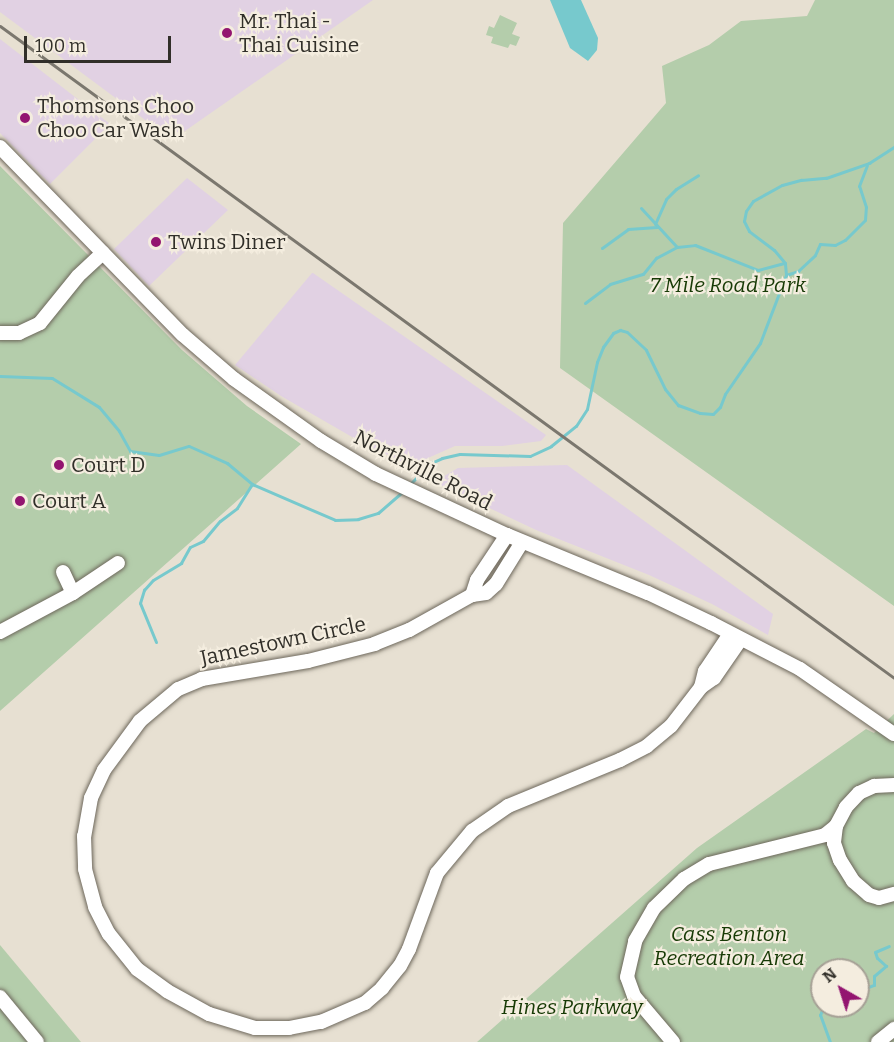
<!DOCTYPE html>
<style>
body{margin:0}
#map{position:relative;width:894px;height:1042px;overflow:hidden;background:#e7e0d2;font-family:Bitter,serif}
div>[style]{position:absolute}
.commercial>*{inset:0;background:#e1d1e3}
.green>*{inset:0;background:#b4cdab}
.water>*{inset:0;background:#77c9cd}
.stream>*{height:3px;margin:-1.5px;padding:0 1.5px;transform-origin:1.5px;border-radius:1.5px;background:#77c9cd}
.roads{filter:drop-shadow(0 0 2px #6d675b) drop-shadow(0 0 2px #6d675b)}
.minor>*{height:14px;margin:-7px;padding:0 7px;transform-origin:7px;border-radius:7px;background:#fff}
.rail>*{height:3px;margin:-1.5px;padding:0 1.5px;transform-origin:1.5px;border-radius:1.5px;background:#7b776e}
.dots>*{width:16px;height:16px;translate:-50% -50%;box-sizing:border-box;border:3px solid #f4eddf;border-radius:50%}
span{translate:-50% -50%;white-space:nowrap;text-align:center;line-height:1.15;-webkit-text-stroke:4.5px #f4eddf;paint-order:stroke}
.poi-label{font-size:21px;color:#312f29}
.left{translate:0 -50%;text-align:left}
.park-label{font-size:21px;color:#173a05;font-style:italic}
.street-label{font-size:21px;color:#312f29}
.north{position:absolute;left:810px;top:958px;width:60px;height:60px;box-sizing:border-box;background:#f4eddf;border:2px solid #a6a196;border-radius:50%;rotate:321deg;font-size:16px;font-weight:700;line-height:24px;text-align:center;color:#312f29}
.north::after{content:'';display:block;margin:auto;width:21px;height:27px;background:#931570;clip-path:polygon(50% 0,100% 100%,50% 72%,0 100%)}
.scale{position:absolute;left:24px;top:36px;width:147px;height:27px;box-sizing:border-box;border:3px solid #312f29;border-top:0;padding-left:8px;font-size:18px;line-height:21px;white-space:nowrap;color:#312f29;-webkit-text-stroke:4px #f4eddf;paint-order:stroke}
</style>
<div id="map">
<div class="commercial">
<i style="clip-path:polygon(0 0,373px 0,172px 140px,0 12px)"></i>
<i style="clip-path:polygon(0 39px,110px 124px,50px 184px,0 133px)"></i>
<i style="clip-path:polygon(187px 178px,228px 210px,149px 286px,114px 249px)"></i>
<i style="clip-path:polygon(312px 273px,313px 273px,546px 435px,541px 441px,502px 446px,455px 446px,410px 466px,359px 441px,281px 396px,235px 365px)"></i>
<i style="clip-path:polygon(567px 465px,773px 614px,768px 635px,712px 604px,649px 575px,536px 530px,434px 482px,458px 468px)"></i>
</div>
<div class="green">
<i style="clip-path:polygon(815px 0,894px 0,894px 606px,560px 368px,563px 223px,666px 103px,662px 66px,709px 45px,741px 21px,807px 16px)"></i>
<i style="clip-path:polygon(500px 15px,517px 23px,512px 34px,520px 37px,516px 46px,510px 44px,508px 48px,491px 43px,493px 37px,486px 35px,489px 26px,494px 28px)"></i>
<i style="clip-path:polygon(0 166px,182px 350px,247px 406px,301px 444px,0 711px)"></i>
<i style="clip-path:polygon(evenodd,894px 714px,894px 1042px,477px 1042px,697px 848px,866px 729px,874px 733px,894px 714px,822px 970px,858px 970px,858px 1006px,822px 1006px,822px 970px)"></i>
<i style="clip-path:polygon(0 945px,81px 1042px,0 1042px)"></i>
</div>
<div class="water">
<i style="clip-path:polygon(550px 0,581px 0,598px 38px,597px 50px,588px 61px,570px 48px)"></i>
</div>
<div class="stream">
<i style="left:641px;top:208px;width:53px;rotate:47.3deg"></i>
<i style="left:677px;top:247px;width:18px;rotate:-6deg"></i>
<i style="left:695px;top:245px;width:68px;rotate:21.6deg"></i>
<i style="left:758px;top:270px;width:27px;rotate:-15deg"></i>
<i style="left:655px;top:224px;width:27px;rotate:-66deg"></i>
<i style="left:666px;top:199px;width:14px;rotate:-45deg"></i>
<i style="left:676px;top:189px;width:26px;rotate:-32deg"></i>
<i style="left:602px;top:248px;width:32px;rotate:-36deg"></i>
<i style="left:628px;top:229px;width:29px;rotate:-4deg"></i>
<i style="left:786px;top:275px;width:13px;rotate:-18deg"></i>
<i style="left:798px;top:271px;width:23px;rotate:-43deg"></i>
<i style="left:815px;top:255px;width:12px;rotate:-66deg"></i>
<i style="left:820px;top:244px;width:15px;rotate:4deg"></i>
<i style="left:835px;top:245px;width:11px;rotate:-27deg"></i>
<i style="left:845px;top:240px;width:28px;rotate:-45deg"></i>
<i style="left:865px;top:220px;width:13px;rotate:-86deg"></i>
<i style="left:866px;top:207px;width:22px;rotate:-108deg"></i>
<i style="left:859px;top:186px;width:22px;rotate:-69deg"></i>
<i style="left:585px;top:303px;width:31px;rotate:-37deg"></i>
<i style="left:610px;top:284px;width:34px;rotate:-17deg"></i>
<i style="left:643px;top:274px;width:21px;rotate:-51deg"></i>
<i style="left:656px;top:258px;width:24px;rotate:-28deg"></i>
<i style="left:0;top:376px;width:52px;rotate:2.2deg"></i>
<i style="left:52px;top:378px;width:55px;rotate:31.7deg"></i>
<i style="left:99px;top:407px;width:31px;rotate:50deg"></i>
<i style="left:119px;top:431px;width:23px;rotate:61deg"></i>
<i style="left:130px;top:451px;width:29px;rotate:8deg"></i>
<i style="left:159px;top:455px;width:31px;rotate:-17deg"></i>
<i style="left:189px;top:446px;width:42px;rotate:24.1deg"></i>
<i style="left:227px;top:463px;width:33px;rotate:40deg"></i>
<i style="left:252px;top:484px;width:90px;rotate:23.4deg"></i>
<i style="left:335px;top:520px;width:23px;rotate:-2deg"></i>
<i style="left:358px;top:519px;width:21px;rotate:-17deg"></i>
<i style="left:378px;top:513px;width:32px;rotate:-41deg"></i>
<i style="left:409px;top:485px;width:31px;rotate:-45deg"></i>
<i style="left:431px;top:463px;width:12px;rotate:-24deg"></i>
<i style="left:442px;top:458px;width:18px;rotate:-13deg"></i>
<i style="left:460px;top:454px;width:70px;rotate:1.6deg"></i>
<i style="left:530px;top:456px;width:23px;rotate:-25deg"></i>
<i style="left:551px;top:446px;width:32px;rotate:-39deg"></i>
<i style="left:576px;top:426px;width:20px;rotate:-57deg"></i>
<i style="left:587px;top:409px;width:48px;rotate:-78deg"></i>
<i style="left:597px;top:362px;width:16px;rotate:-68deg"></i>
<i style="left:603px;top:347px;width:17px;rotate:-54deg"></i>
<i style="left:613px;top:333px;width:8px;rotate:-23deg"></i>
<i style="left:620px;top:330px;width:7px;rotate:16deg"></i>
<i style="left:627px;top:332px;width:26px;rotate:43deg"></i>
<i style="left:646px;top:350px;width:43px;rotate:64deg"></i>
<i style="left:665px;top:389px;width:21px;rotate:51deg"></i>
<i style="left:678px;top:405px;width:23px;rotate:20deg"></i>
<i style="left:700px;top:413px;width:13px;rotate:4deg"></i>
<i style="left:713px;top:414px;width:10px;rotate:-45deg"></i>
<i style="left:720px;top:407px;width:14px;rotate:-69deg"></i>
<i style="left:725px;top:394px;width:62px;rotate:-55.5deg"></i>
<i style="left:760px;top:343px;width:73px;rotate:-69.1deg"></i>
<i style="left:786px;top:275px;width:12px;rotate:-95deg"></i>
<i style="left:785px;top:263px;width:17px;rotate:-130deg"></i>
<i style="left:774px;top:250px;width:31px;rotate:-143deg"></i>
<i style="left:749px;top:231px;width:11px;rotate:-117deg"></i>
<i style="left:744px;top:221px;width:10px;rotate:-79deg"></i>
<i style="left:746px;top:211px;width:12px;rotate:-55deg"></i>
<i style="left:753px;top:201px;width:33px;rotate:-29deg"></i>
<i style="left:782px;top:185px;width:20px;rotate:-15deg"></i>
<i style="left:801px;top:180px;width:25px;rotate:-5deg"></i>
<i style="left:826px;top:178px;width:46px;rotate:-19.2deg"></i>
<i style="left:869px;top:163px;width:30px;rotate:-33deg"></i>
<i style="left:156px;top:642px;width:42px;rotate:-112.3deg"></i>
<i style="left:140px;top:603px;width:14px;rotate:-73deg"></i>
<i style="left:144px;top:590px;width:13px;rotate:-48deg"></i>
<i style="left:153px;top:580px;width:33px;rotate:-31deg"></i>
<i style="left:181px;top:563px;width:18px;rotate:-61deg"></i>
<i style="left:190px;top:547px;width:14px;rotate:-25deg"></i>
<i style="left:203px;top:541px;width:26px;rotate:-50deg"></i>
<i style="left:220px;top:521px;width:21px;rotate:-37deg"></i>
<i style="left:237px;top:508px;width:28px;rotate:-58deg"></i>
<i style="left:858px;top:991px;width:17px;rotate:-21deg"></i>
<i style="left:874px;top:985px;width:9px;rotate:-90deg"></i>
<i style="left:874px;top:976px;width:16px;rotate:-40deg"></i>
<i style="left:886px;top:966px;width:12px;rotate:-138deg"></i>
<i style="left:877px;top:958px;width:6px;rotate:-108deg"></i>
<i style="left:875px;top:952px;width:15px;rotate:-23deg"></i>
<i style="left:830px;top:1042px;width:29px;rotate:-110deg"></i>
<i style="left:820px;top:1015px;width:8px;rotate:-67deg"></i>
<i style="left:823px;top:1008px;width:11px;rotate:27deg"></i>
<i style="left:833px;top:1013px;width:9px;rotate:-49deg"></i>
</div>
<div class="roads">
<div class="minor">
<i style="left:0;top:147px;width:262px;rotate:45.8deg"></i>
<i style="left:183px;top:335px;width:67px;rotate:40.8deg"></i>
<i style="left:234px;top:379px;width:107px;rotate:35.5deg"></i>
<i style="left:321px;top:441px;width:64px;rotate:31deg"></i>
<i style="left:376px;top:474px;width:145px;rotate:25deg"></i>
<i style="left:507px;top:535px;width:152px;rotate:22.4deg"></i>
<i style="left:648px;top:593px;width:70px;rotate:25.5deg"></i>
<i style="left:711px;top:623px;width:100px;rotate:27.3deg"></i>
<i style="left:800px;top:669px;width:114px;rotate:34.7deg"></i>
<i style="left:0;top:333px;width:19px"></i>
<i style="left:19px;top:333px;width:23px;rotate:-25deg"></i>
<i style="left:40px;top:323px;width:60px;rotate:-51deg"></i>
<i style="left:78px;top:276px;width:34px;rotate:-43deg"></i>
<i style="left:507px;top:535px;width:54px;rotate:123.7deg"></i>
<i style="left:477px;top:580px;width:16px;rotate:108deg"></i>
<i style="left:472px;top:595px;width:14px;rotate:-8deg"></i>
<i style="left:486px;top:593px;width:13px;rotate:-42deg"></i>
<i style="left:496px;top:584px;width:49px;rotate:-58.2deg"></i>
<i style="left:63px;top:572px;width:23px;rotate:65deg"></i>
<i style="left:472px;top:595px;width:72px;rotate:150.9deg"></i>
<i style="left:409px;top:630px;width:37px;rotate:158deg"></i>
<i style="left:375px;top:644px;width:69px;rotate:165.8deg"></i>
<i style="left:308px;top:661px;width:108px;rotate:170.4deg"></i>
<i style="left:202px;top:679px;width:26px;rotate:157deg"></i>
<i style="left:178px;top:689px;width:50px;rotate:139.9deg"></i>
<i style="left:140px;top:721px;width:61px;rotate:126.3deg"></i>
<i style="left:104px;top:770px;width:31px;rotate:115deg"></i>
<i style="left:91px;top:798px;width:39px;rotate:100deg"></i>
<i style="left:84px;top:836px;width:33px;rotate:88deg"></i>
<i style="left:85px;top:869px;width:39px;rotate:75deg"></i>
<i style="left:95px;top:907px;width:30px;rotate:63deg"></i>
<i style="left:109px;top:934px;width:45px;rotate:51.3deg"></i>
<i style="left:137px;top:969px;width:37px;rotate:36deg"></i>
<i style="left:167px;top:991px;width:48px;rotate:28.7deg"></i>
<i style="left:209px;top:1014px;width:48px;rotate:16.9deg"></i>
<i style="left:255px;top:1028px;width:34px"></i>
<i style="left:289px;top:1028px;width:33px;rotate:-11deg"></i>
<i style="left:321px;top:1022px;width:48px;rotate:-23.4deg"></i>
<i style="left:365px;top:1003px;width:23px;rotate:-41deg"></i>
<i style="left:382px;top:988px;width:28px;rotate:-51deg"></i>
<i style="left:400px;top:966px;width:19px;rotate:-62deg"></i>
<i style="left:409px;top:949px;width:81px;rotate:-69.8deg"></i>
<i style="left:437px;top:873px;width:55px;rotate:-50.2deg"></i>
<i style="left:472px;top:831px;width:44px;rotate:-34.8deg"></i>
<i style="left:508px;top:806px;width:121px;rotate:-22.3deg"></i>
<i style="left:620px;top:760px;width:30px;rotate:-27deg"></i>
<i style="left:647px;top:746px;width:31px;rotate:-40deg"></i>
<i style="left:671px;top:726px;width:49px;rotate:-52.4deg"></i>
<i style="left:0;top:632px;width:83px;rotate:-28.1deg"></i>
<i style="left:73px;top:593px;width:54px;rotate:-33.7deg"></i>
<i style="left:730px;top:634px;width:45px;rotate:124deg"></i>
<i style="left:705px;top:671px;width:16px;rotate:104deg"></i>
<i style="left:701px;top:687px;width:16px;rotate:-35deg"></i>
<i style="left:714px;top:678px;width:47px;rotate:-55.3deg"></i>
<i style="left:836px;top:826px;width:17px;rotate:97deg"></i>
<i style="left:834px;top:843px;width:18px;rotate:71deg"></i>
<i style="left:840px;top:860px;width:25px;rotate:58deg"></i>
<i style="left:853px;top:881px;width:21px;rotate:41deg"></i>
<i style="left:869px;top:895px;width:10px;rotate:17deg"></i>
<i style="left:879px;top:898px;width:16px;rotate:-15deg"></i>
<i style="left:0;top:997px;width:58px;rotate:50.6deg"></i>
<i style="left:673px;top:1042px;width:60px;rotate:-130.3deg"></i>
<i style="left:634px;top:996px;width:20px;rotate:-110deg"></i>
<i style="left:627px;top:977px;width:37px;rotate:-77deg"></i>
<i style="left:635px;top:941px;width:38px;rotate:-60deg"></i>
<i style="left:654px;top:908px;width:42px;rotate:-44deg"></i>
<i style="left:684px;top:879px;width:29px;rotate:-31deg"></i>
<i style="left:709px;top:864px;width:120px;rotate:-14deg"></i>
<i style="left:825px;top:835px;width:14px;rotate:-39deg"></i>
<i style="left:836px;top:826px;width:21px;rotate:-62deg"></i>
<i style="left:846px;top:807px;width:19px;rotate:-47deg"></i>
<i style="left:859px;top:793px;width:17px;rotate:-25deg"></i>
<i style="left:874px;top:786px;width:20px;rotate:-3deg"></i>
<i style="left:878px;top:1042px;width:21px;rotate:-39deg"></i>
</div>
</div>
<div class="rail">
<i style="left:0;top:26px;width:1106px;rotate:36.1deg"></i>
</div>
<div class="dots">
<i style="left:227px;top:33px;background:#931570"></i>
<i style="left:25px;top:118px;background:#931570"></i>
<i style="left:156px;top:242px;background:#931570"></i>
<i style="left:59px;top:465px;background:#931570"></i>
<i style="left:20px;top:501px;background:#931570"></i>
</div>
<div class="poi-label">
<span class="left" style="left:239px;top:33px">Mr. Thai -<br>Thai Cuisine</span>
<span class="left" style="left:37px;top:118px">Thomsons Choo<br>Choo Car Wash</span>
<span class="left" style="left:168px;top:242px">Twins Diner</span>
<span class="left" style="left:71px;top:465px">Court D</span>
<span class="left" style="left:32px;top:501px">Court A</span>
</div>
<div class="park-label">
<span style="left:728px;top:285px">7 Mile Road Park</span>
<span style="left:729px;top:946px">Cass Benton<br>Recreation Area</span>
<span style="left:572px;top:1007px">Hines Parkway</span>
</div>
<div class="street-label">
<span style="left:423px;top:470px;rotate:27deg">Northville Road</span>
<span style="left:283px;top:641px;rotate:-12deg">Jamestown Circle</span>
</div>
<div class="north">N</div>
<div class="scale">100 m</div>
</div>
